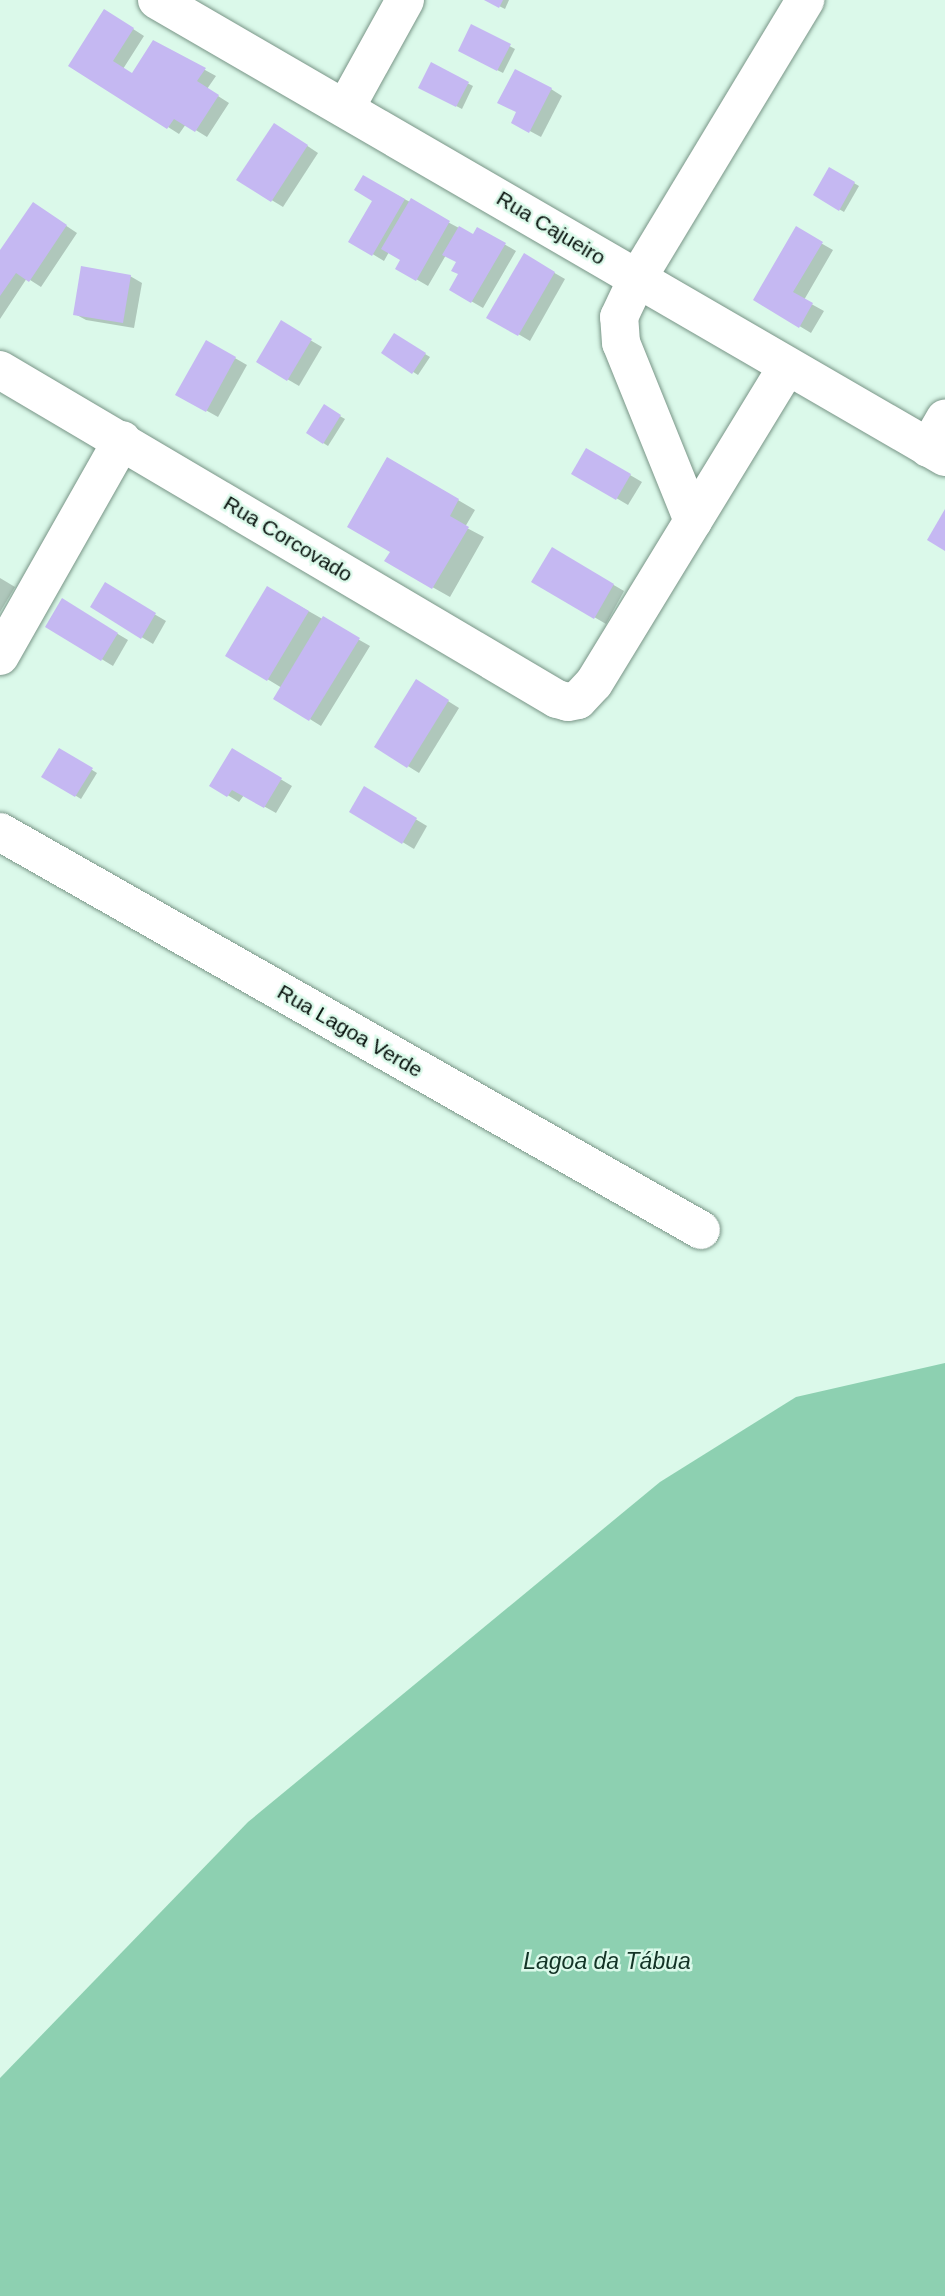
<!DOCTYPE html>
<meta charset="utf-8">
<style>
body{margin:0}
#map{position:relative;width:945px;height:2296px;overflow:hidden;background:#dbf9ea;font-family:Helvetica,sans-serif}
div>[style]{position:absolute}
.water>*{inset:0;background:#8dd0b1}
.shadow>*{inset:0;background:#0003}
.building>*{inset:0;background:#c5b8f2}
.roads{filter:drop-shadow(0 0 2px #799587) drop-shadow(0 0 2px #799587)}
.minor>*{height:38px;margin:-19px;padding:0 19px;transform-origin:19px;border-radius:19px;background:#fff}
span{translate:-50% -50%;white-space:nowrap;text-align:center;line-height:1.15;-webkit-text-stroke:5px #dbf9ea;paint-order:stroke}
.street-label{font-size:21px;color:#07110c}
.water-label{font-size:23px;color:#133326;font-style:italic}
</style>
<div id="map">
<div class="water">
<i style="clip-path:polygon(945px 1363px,945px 2296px,0 2296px,0 2078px,248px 1822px,660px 1482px,796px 1397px)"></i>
</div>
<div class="shadow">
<i style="clip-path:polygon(487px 0,509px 0,505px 9px)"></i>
<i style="clip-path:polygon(116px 18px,144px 36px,123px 69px,132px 75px,154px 42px,216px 76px,207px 89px,229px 103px,207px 137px,186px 124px,179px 134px,71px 65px)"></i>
<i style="clip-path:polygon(472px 26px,515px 49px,503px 73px,460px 51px)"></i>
<i style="clip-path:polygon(431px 65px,473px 86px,462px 109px,420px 87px)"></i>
<i style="clip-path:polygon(551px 89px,562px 96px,541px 137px,513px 122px)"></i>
<i style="clip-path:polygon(285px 131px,318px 153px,283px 207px,239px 180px)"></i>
<i style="clip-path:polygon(830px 169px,859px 186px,844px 212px,815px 195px)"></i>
<i style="clip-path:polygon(363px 177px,474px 236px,478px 229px,516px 251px,483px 308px,452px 290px,461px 274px,458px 262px,446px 255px,428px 286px,397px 268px,402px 259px,389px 252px,384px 261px,351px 241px,375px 200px)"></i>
<i style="clip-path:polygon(44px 211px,77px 233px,41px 287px,27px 278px,0 319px,0 254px)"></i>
<i style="clip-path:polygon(796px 229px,833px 250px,804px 300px,824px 311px,811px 333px,756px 300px)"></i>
<i style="clip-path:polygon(525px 256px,565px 279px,530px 341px,489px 317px)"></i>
<i style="clip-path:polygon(130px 276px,142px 283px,134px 328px,86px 320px,75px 314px)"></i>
<i style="clip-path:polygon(281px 323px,322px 347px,299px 386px,258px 362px)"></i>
<i style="clip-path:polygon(394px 335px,430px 357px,418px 375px,383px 353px)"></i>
<i style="clip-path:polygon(207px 342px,247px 365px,218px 417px,177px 394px)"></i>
<i style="clip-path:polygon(324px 407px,345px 419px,328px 446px,308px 433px)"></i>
<i style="clip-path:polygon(587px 450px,642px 482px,628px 505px,574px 473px)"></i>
<i style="clip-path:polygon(388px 459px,475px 510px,465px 527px,484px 537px,450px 597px,386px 561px,392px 551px)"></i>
<i style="clip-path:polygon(552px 549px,624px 591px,606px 624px,533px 581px)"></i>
<i style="clip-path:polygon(0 578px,15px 587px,0 612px)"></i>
<i style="clip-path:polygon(105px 585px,166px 621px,153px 644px,92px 607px)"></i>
<i style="clip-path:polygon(268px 588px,370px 646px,321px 726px,276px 698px,282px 688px,228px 655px)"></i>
<i style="clip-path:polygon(62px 601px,128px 640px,113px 666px,47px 626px)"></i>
<i style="clip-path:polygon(416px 681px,459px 708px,419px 773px,377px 747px)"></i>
<i style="clip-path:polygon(60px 750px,97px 773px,81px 799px,44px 776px)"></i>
<i style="clip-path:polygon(232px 750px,292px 786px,276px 813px,244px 795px,239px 802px,211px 785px)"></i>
<i style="clip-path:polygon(365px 789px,427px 826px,414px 849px,351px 811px)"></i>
</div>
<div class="building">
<i style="clip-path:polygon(484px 0,503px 0,499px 8px)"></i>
<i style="clip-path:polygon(104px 9px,134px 28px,113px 61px,132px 73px,153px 40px,206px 68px,197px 81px,219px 95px,195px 132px,174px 119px,167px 129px,68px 66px)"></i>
<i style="clip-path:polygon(471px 24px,511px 44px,497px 71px,458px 51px)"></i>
<i style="clip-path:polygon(431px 62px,469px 82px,456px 107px,418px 88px)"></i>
<i style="clip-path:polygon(515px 69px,552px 88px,529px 133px,511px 123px,516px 112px,497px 103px)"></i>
<i style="clip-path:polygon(274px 123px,308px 145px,271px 202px,236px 180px)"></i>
<i style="clip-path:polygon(829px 167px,855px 182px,839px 211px,813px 195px)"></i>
<i style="clip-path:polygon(363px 175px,405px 199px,372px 256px,348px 242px,372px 201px,354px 190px)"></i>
<i style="clip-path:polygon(411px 198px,450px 221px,416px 281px,395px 269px,400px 260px,381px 249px)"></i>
<i style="clip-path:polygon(33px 202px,67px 225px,29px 282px,16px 273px,0 296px,0 250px)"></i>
<i style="clip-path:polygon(459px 226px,473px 234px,477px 227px,506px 243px,471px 303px,449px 290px,458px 274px,451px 271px,456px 262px,442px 255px)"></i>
<i style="clip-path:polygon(796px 226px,823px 242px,793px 292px,813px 303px,799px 328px,753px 300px)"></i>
<i style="clip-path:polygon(524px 253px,555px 272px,518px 336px,486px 318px)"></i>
<i style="clip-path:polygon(81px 266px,131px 275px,123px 323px,73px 315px)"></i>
<i style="clip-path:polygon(281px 320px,312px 339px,287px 381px,256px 362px)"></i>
<i style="clip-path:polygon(394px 333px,426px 353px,412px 374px,381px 353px)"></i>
<i style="clip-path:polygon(206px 340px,236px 357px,206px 412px,175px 395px)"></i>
<i style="clip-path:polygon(324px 404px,341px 415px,323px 444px,306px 433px)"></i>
<i style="clip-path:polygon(586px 448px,631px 474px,616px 500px,571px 474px)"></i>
<i style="clip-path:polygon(387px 457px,459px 499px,450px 516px,469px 527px,432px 589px,384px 561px,390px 552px,347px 527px)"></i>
<i style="clip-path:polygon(945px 509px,945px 551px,927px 540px)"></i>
<i style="clip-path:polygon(552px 547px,614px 584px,594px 619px,531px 582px)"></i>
<i style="clip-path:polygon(105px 582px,156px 613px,141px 639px,90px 607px)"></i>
<i style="clip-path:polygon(267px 586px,309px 611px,267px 681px,225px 656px)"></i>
<i style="clip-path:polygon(62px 598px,118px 633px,101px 661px,45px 627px)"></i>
<i style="clip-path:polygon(323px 616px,360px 638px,309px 721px,273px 699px)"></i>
<i style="clip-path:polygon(416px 679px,449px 700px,407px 768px,374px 747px)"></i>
<i style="clip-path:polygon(59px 748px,93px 768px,75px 797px,41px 777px)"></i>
<i style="clip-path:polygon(232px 748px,282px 778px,264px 808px,232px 790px,227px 797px,209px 786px)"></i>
<i style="clip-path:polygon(364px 786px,417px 818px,402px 844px,349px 812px)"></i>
</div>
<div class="roads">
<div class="minor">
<i style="left:157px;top:0;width:911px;rotate:30.11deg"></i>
<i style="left:346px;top:107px;width:122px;rotate:-61.1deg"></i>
<i style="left:0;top:370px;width:647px;rotate:30.57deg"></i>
<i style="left:557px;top:699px;width:11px;rotate:15deg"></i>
<i style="left:568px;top:702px;width:10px;rotate:-11deg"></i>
<i style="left:578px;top:700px;width:23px;rotate:-47deg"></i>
<i style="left:594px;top:683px;width:370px;rotate:-58.6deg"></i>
<i style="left:928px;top:448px;width:34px;rotate:-60deg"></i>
<i style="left:693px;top:521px;width:192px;rotate:-112deg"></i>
<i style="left:621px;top:343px;width:26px;rotate:-94deg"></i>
<i style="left:619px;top:317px;width:42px;rotate:-64.7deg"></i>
<i style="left:637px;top:279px;width:326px;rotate:-58.9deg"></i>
<i style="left:0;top:656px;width:248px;rotate:-60.5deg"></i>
<i style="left:0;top:832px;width:806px;rotate:29.59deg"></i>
</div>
</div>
<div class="street-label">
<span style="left:551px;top:228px;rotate:31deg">Rua Cajueiro</span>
<span style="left:288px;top:539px;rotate:31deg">Rua Corcovado</span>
<span style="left:350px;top:1031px;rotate:30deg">Rua Lagoa Verde</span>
</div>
<div class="water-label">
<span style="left:607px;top:1961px">Lagoa da Tábua</span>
</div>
</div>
